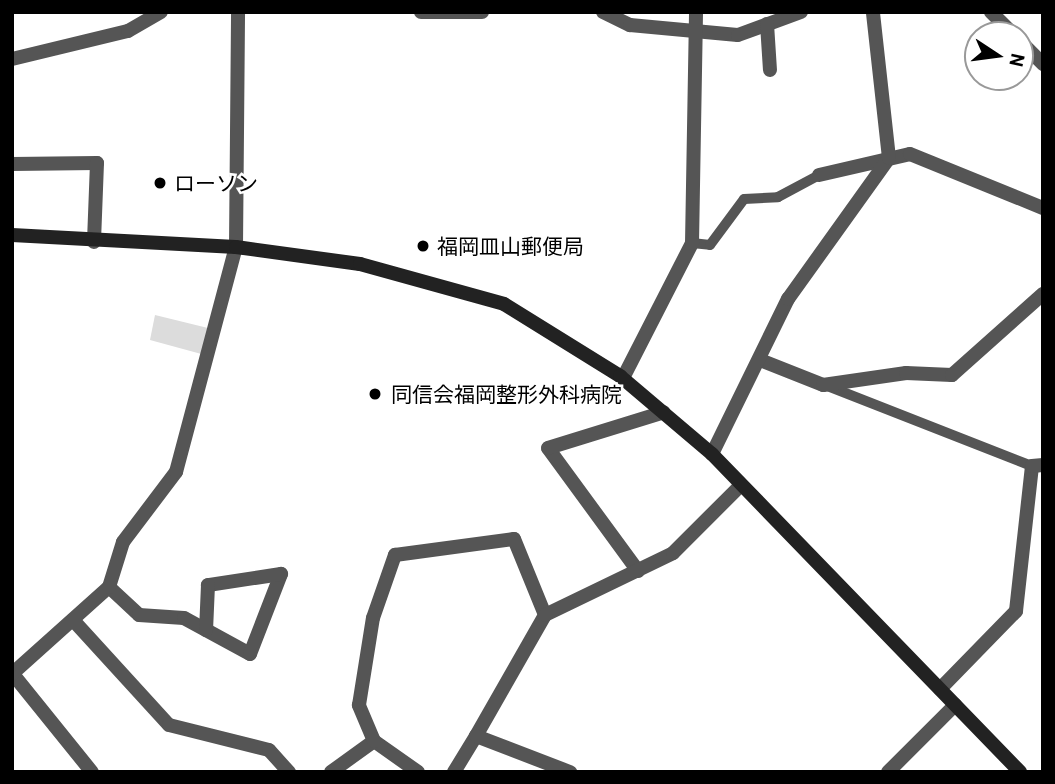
<!DOCTYPE html>
<meta charset="utf-8">
<style>
body{margin:0}
#map{position:relative;width:1055px;height:784px;overflow:hidden;background:#fff;font-family:Barlow,"Noto Sans JP",sans-serif}
div>[style]{position:absolute}
.green>*{inset:0;background:#dcdcdc}
.lane>*{height:10px;margin:-5px;padding:0 5px;transform-origin:5px;border-radius:5px;background:#555}
.street>*{height:14px;margin:-7px;padding:0 7px;transform-origin:7px;border-radius:7px;background:#555}
.secondary>*{height:14px;margin:-7px;padding:0 7px;transform-origin:7px;border-radius:7px;background:#222}
.dots>*{width:19px;height:19px;translate:-50% -50%;box-sizing:border-box;border:4px solid #fff;border-radius:50%}
span{translate:-50% -50%;white-space:nowrap;text-align:center;line-height:1.15;-webkit-text-stroke:5px #fff;paint-order:stroke}
.poi-label{font-size:21px;color:#000}
.left{translate:0 -50%;text-align:left}
.frame{position:absolute;inset:0;border:14px solid #000;pointer-events:none}
.north{position:absolute;left:964px;top:21px;width:70px;height:70px;box-sizing:border-box;background:#fff;border:2px solid #999;border-radius:50%;rotate:103deg;font-size:19px;font-weight:700;line-height:28px;text-align:center;color:#000}
.north::after{content:'';display:block;margin:auto;width:24px;height:32px;background:#000;clip-path:polygon(50% 0,100% 100%,50% 72%,0 100%)}
</style>
<div id="map">
<div class="green">
<i style="clip-path:polygon(155px 315px,212px 329px,205px 355px,150px 340px)"></i>
</div>
<div class="lane">
<i style="left:692px;top:243px;width:18px;rotate:6deg"></i>
<i style="left:710px;top:245px;width:57px;rotate:-53.5deg"></i>
<i style="left:744px;top:199px;width:34px;rotate:-3deg"></i>
<i style="left:778px;top:197px;width:47px;rotate:-28.2deg"></i>
<i style="left:825px;top:385px;width:222px;rotate:21.4deg"></i>
</div>
<div class="street">
<i style="left:421px;top:12px;width:61px"></i>
<i style="left:603px;top:12px;width:30px;rotate:26deg"></i>
<i style="left:630px;top:25px;width:108px;rotate:5.3deg"></i>
<i style="left:738px;top:35px;width:67px;rotate:-20.1deg"></i>
<i style="left:991px;top:12px;width:33px;rotate:45deg"></i>
<i style="left:767px;top:24px;width:46px;rotate:86.3deg"></i>
<i style="left:1020px;top:41px;width:33px;rotate:45deg"></i>
<i style="left:12px;top:59px;width:119px;rotate:-13.6deg"></i>
<i style="left:128px;top:31px;width:38px;rotate:-30deg"></i>
<i style="left:12px;top:164px;width:85px;rotate:-0.7deg"></i>
<i style="left:97px;top:163px;width:79px;rotate:92.2deg"></i>
<i style="left:819px;top:175px;width:93px;rotate:-13deg"></i>
<i style="left:910px;top:154px;width:144px;rotate:22.1deg"></i>
<i style="left:760px;top:360px;width:68px;rotate:21.6deg"></i>
<i style="left:823px;top:385px;width:84px;rotate:-8.2deg"></i>
<i style="left:906px;top:373px;width:46px;rotate:2.5deg"></i>
<i style="left:952px;top:375px;width:122px;rotate:-41.7deg"></i>
<i style="left:623px;top:378px;width:152px;rotate:-62.9deg"></i>
<i style="left:692px;top:243px;width:231px;rotate:-89deg"></i>
<i style="left:712px;top:454px;width:173px;rotate:-63.9deg"></i>
<i style="left:788px;top:299px;width:173px;rotate:-54.4deg"></i>
<i style="left:889px;top:158px;width:147px;rotate:-96.3deg"></i>
<i style="left:638px;top:571px;width:152px;rotate:-126.2deg"></i>
<i style="left:548px;top:448px;width:121px;rotate:-17.2deg"></i>
<i style="left:109px;top:587px;width:41px;rotate:43deg"></i>
<i style="left:139px;top:615px;width:45px;rotate:3.8deg"></i>
<i style="left:184px;top:618px;width:75px;rotate:28.6deg"></i>
<i style="left:250px;top:654px;width:86px;rotate:-68.8deg"></i>
<i style="left:281px;top:574px;width:74px;rotate:171.4deg"></i>
<i style="left:208px;top:585px;width:45px;rotate:92.5deg"></i>
<i style="left:73px;top:620px;width:142px;rotate:47.6deg"></i>
<i style="left:169px;top:725px;width:103px;rotate:14deg"></i>
<i style="left:269px;top:750px;width:30px;rotate:48deg"></i>
<i style="left:12px;top:673px;width:127px;rotate:51.1deg"></i>
<i style="left:13px;top:673px;width:129px;rotate:-41.9deg"></i>
<i style="left:109px;top:587px;width:47px;rotate:-72.7deg"></i>
<i style="left:123px;top:542px;width:88px;rotate:-52.9deg"></i>
<i style="left:176px;top:472px;width:233px;rotate:-75.1deg"></i>
<i style="left:236px;top:247px;width:235px;rotate:-89.5deg"></i>
<i style="left:940px;top:689px;width:109px;rotate:-45.7deg"></i>
<i style="left:1016px;top:611px;width:146px;rotate:-83.7deg"></i>
<i style="left:1032px;top:466px;width:11px;rotate:-5deg"></i>
<i style="left:476px;top:736px;width:139px;rotate:-60.3deg"></i>
<i style="left:331px;top:772px;width:53px;rotate:-35.8deg"></i>
<i style="left:418px;top:772px;width:54px;rotate:-144.8deg"></i>
<i style="left:374px;top:741px;width:39px;rotate:-113deg"></i>
<i style="left:359px;top:705px;width:88px;rotate:-80.9deg"></i>
<i style="left:373px;top:618px;width:67px;rotate:-70.8deg"></i>
<i style="left:395px;top:555px;width:120px;rotate:-7.7deg"></i>
<i style="left:514px;top:539px;width:82px;rotate:67.8deg"></i>
<i style="left:545px;top:615px;width:142px;rotate:-25.8deg"></i>
<i style="left:673px;top:553px;width:95px;rotate:-45deg"></i>
<i style="left:454px;top:772px;width:42px;rotate:-58.6deg"></i>
<i style="left:476px;top:736px;width:101px;rotate:21deg"></i>
<i style="left:888px;top:772px;width:95px;rotate:-45deg"></i>
</div>
<div class="secondary">
<i style="left:12px;top:235px;width:224px;rotate:3.1deg"></i>
<i style="left:236px;top:247px;width:125px;rotate:7.8deg"></i>
<i style="left:360px;top:264px;width:149px;rotate:15.5deg"></i>
<i style="left:504px;top:304px;width:137px;rotate:31.8deg"></i>
<i style="left:620px;top:376px;width:121px;rotate:40.3deg"></i>
<i style="left:712px;top:454px;width:443px;rotate:45.9deg"></i>
</div>
<div class="dots">
<i style="left:160px;top:183px;background:#000"></i>
<i style="left:423px;top:246px;background:#000"></i>
<i style="left:375px;top:394px;background:#000"></i>
</div>
<div class="poi-label">
<span class="left" style="left:174px;top:183px">ローソン</span>
<span class="left" style="left:437px;top:246px">福岡皿山郵便局</span>
<span class="left" style="left:391px;top:394px">同信会福岡整形外科病院</span>
</div>
<div class="frame"></div>
<div class="north">N</div>
</div>
